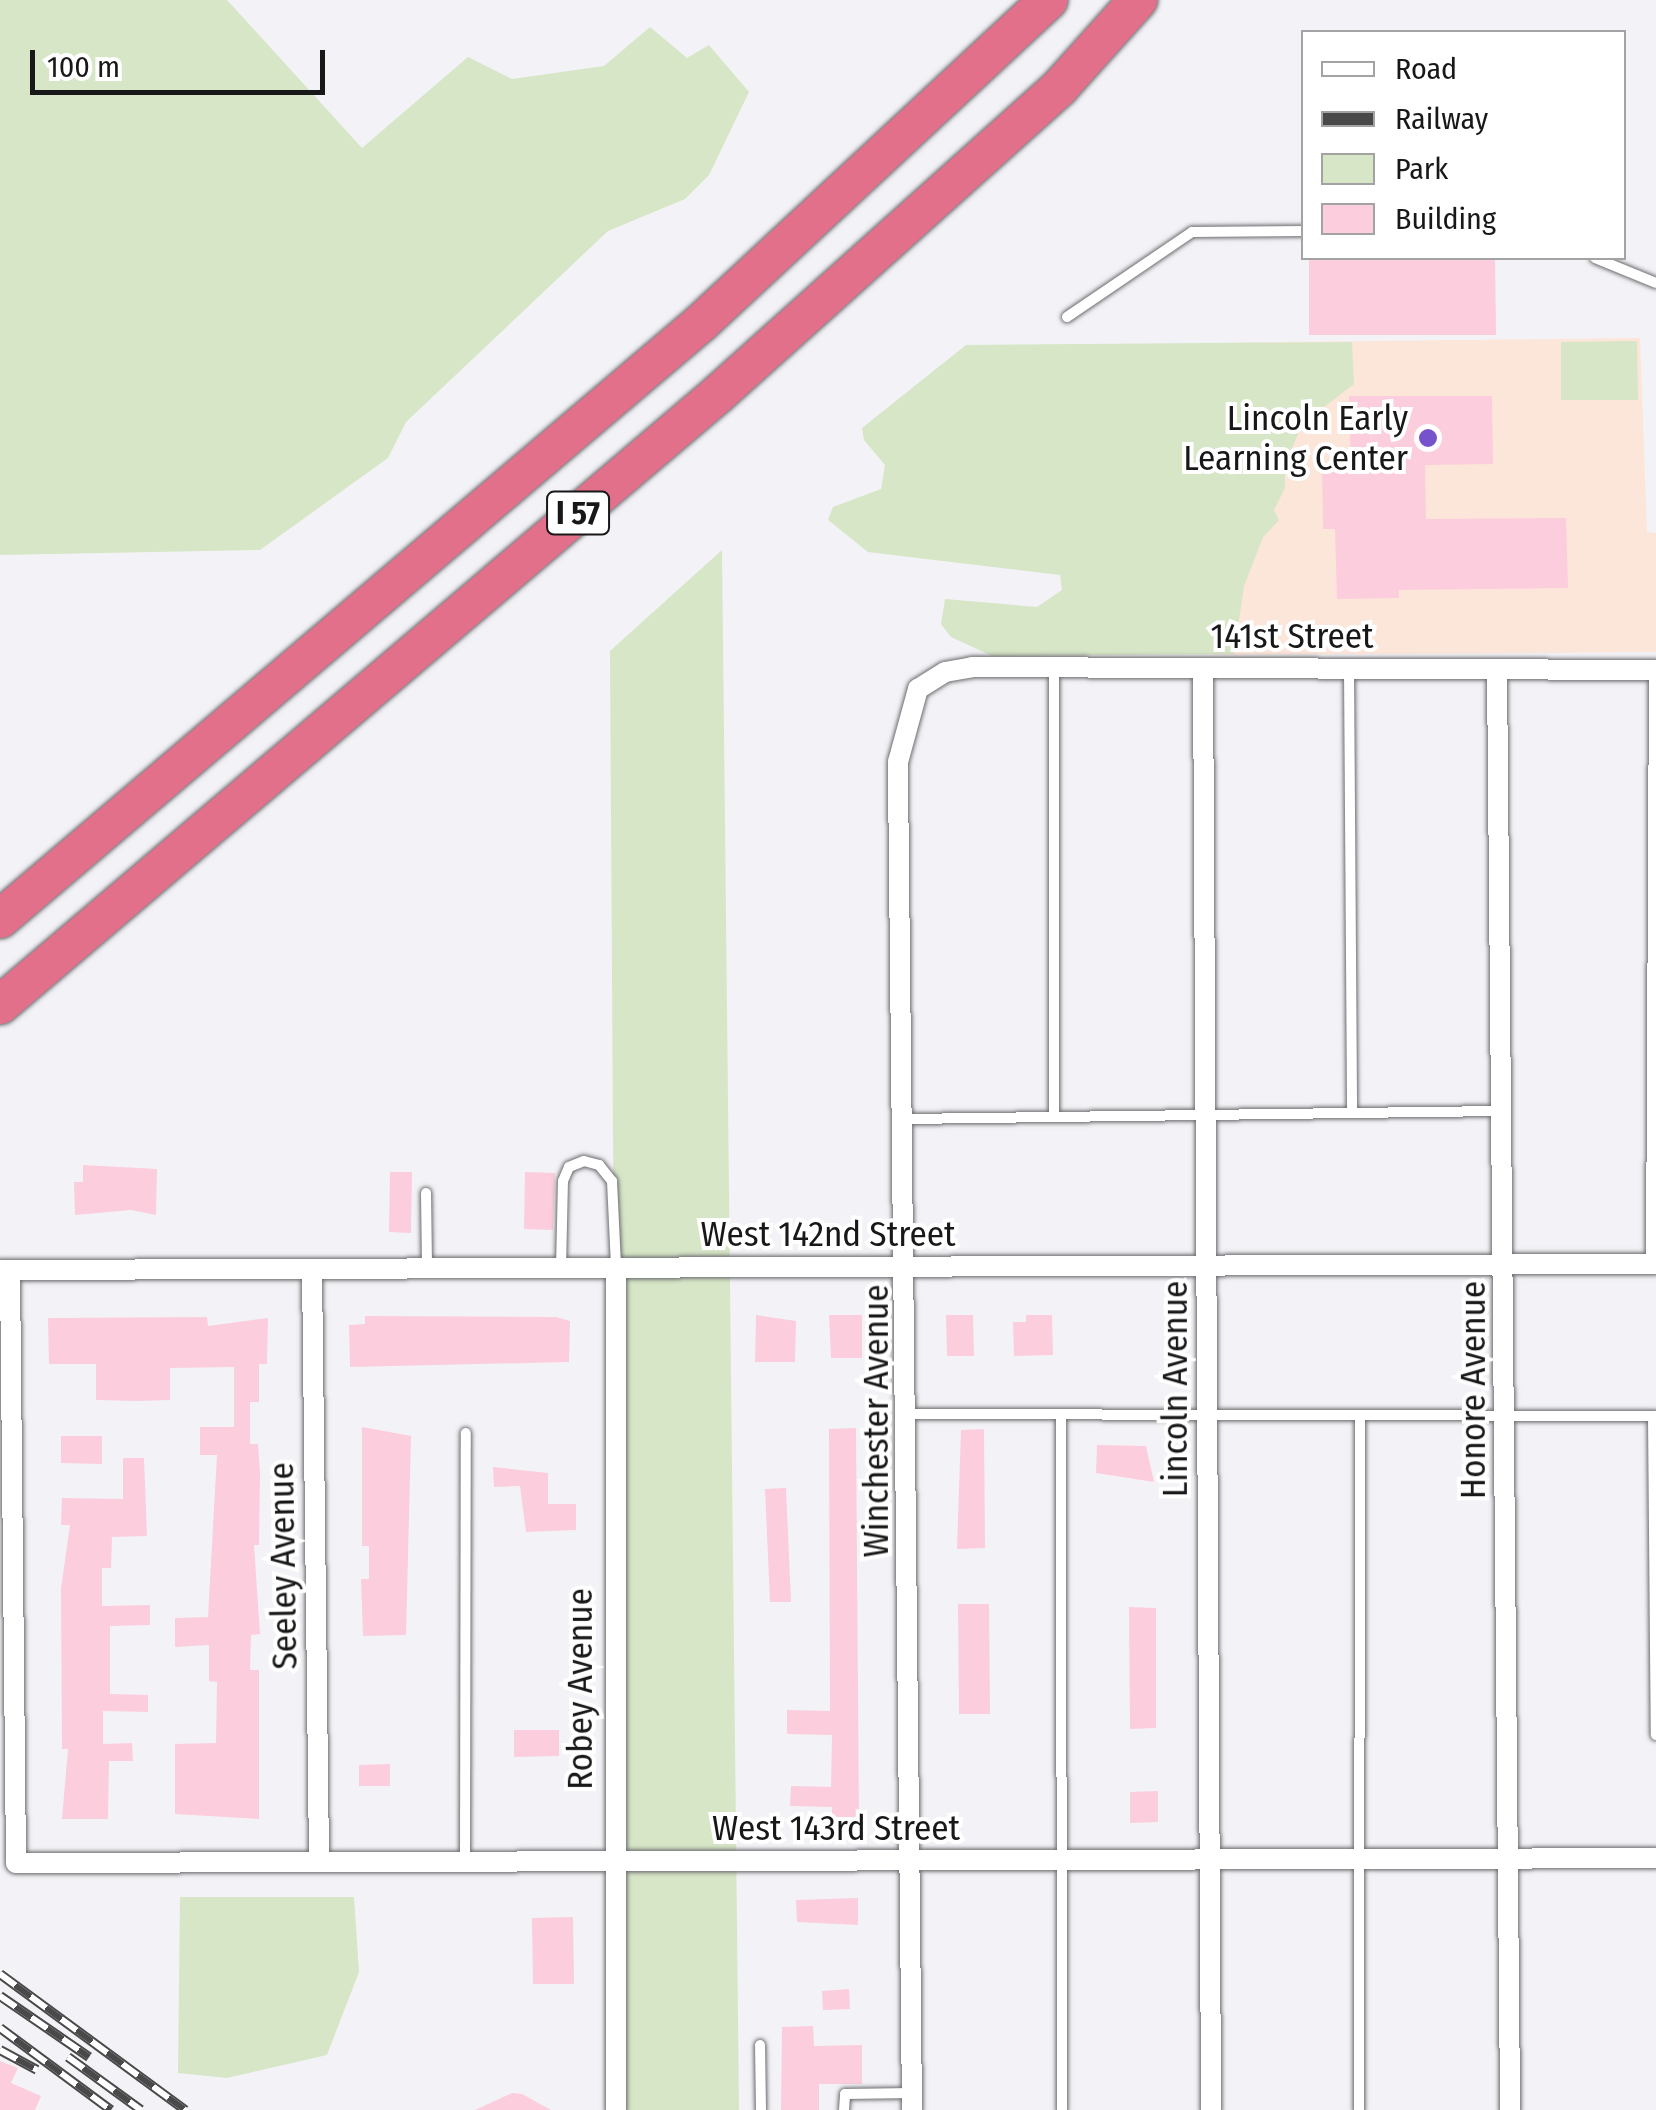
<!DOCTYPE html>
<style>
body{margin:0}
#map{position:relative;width:1656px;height:2110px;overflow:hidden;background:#f3f3f7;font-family:"Fira Sans Condensed",sans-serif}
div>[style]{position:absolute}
.education>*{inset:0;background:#fce5d9}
.green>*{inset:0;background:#d6e6c6}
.building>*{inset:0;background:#fccddc}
.roads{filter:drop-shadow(0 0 2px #6c6d70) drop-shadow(0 0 2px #6c6d70)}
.service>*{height:10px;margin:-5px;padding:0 5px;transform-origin:5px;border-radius:5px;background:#fff}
.minor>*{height:20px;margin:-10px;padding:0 10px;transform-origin:10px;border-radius:10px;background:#fff}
.motorway>*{height:38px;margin:-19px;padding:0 19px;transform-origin:19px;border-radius:19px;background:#e3708a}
.rail>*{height:10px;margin-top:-5px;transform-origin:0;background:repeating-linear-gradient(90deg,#fff 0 19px,#49494a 0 38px);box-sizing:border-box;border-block:2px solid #49494a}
.dots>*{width:28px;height:28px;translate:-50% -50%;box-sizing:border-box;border:5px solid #fff;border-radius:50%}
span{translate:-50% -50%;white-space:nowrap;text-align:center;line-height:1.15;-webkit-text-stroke:8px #fff;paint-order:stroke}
.shield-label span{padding:2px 8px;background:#fff;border:2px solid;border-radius:8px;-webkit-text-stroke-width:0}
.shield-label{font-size:32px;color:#181819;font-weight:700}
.poi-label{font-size:35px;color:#181819}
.right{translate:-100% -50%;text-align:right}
.street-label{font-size:35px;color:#181819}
.legend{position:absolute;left:1301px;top:30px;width:325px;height:230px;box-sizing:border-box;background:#fff;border:2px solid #a3a3a3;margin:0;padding:12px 18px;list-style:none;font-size:30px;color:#181819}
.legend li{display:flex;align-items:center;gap:20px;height:50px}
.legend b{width:50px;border:2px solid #a3a3a3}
.scale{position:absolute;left:30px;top:50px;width:295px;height:45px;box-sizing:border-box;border:5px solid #181819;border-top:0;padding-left:12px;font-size:30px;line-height:35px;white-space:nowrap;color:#181819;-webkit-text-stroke:8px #fff;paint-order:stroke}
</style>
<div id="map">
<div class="education">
<i style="clip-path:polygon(1640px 338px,1647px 532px,1656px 533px,1656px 652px,1213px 655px,1211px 343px)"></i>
</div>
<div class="green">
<i style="clip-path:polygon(0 0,227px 0,362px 148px,468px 57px,512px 79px,604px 66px,650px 27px,687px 58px,709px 45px,749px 92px,709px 175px,685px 199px,608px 231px,406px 422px,388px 458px,260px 550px,0 555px)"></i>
<i style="clip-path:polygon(1637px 341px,1638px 400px,1561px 400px,1561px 342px)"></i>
<i style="clip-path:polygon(1352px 342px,1354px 384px,1302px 424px,1285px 466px,1285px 488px,1274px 510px,1279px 520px,1263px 537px,1244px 586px,1234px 654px,992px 656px,951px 637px,941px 624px,945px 599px,1037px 607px,1062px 590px,1060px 575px,868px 552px,828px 520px,833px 507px,881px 489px,885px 465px,864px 440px,862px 428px,966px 345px)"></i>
<i style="clip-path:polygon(722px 550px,739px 2110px,619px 2110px,610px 651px)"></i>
<i style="clip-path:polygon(180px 1897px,354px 1897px,359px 1972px,327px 2055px,227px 2078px,178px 2073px)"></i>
</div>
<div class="building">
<i style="clip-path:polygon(1309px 258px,1495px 258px,1496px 335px,1309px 335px)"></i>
<i style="clip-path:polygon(1349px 396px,1492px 396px,1493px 464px,1425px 465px,1426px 519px,1566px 518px,1568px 588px,1399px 590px,1399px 598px,1337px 599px,1335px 529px,1323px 529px,1322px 465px,1351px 464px)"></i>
<i style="clip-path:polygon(83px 1165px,157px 1169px,156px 1215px,131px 1210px,75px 1215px,74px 1182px,83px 1182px)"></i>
<i style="clip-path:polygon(390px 1172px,412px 1172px,411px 1233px,389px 1232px)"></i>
<i style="clip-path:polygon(525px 1172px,555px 1173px,553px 1230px,524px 1229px)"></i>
<i style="clip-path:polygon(756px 1315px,796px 1321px,795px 1362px,755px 1362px)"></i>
<i style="clip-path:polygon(829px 1315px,862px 1315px,862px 1358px,831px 1358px)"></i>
<i style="clip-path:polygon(946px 1315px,973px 1315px,974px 1356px,947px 1356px)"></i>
<i style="clip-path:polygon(1026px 1315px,1052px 1315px,1053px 1355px,1014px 1356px,1013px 1322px,1026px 1322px)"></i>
<i style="clip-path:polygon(365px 1316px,556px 1317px,570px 1321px,569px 1362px,350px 1367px,349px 1325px,365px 1324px)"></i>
<i style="clip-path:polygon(207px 1317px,208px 1326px,268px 1318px,267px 1364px,259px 1364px,259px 1402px,250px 1402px,250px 1444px,258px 1444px,260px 1473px,259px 1545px,254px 1545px,260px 1634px,251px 1635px,250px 1670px,259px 1670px,259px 1819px,175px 1814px,175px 1744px,216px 1743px,217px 1682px,209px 1681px,209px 1645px,175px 1647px,175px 1618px,208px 1617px,217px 1455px,200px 1455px,200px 1427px,234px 1427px,234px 1367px,170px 1368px,170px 1400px,137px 1401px,96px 1400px,96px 1364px,49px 1364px,48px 1318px)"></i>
<i style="clip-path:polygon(362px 1427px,411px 1436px,406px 1635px,363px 1636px,361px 1579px,369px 1579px,369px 1546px,362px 1546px)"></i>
<i style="clip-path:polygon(856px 1428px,859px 1825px,832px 1826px,832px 1807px,790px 1806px,791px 1786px,831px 1787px,832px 1735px,787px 1734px,787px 1710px,830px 1711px,829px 1429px)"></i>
<i style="clip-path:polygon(984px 1429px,985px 1548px,957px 1549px,961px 1430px)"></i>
<i style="clip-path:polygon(61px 1436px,102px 1436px,102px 1464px,61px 1463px)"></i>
<i style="clip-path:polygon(1097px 1445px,1146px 1446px,1154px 1482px,1096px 1473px)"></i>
<i style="clip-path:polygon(123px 1458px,144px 1458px,147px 1536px,112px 1537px,111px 1568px,102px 1568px,102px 1606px,150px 1605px,150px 1625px,110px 1626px,110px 1694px,148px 1695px,148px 1712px,103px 1711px,103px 1744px,132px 1743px,133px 1761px,109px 1761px,108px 1819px,62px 1819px,68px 1749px,62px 1749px,61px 1588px,70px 1525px,61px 1525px,62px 1498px,123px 1499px)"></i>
<i style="clip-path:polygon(493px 1467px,548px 1473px,548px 1504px,576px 1504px,576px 1530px,526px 1532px,520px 1486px,494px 1487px)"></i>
<i style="clip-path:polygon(786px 1488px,791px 1602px,770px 1602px,765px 1489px)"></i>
<i style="clip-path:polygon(958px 1604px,989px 1604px,990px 1714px,959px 1714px)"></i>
<i style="clip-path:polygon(1129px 1607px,1156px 1608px,1156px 1728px,1130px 1729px)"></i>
<i style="clip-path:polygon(514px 1730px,559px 1730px,559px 1756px,514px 1757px)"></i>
<i style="clip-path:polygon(390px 1764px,390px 1786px,359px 1786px,359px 1765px)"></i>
<i style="clip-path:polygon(1158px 1791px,1158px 1822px,1130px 1823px,1130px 1792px)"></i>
<i style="clip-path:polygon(858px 1898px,858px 1925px,797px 1922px,796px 1900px)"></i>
<i style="clip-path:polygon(573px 1917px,574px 1984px,533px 1984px,532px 1918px)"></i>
<i style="clip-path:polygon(849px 1989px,850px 2009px,823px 2010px,822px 1991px)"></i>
<i style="clip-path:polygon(813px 2026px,814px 2046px,862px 2045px,862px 2084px,819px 2084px,819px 2110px,781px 2110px,782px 2027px)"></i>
<i style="clip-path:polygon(0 2061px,18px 2068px,11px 2083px,41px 2096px,35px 2110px,0 2110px)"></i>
<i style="clip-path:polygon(512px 2093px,522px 2094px,551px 2110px,475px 2110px)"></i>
</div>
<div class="roads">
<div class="service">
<i style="left:1595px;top:258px;width:66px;rotate:22.3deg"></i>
<i style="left:1067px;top:317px;width:151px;rotate:-34.2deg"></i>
<i style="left:1192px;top:232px;width:112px;rotate:-0.5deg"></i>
<i style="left:1054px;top:668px;width:449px;rotate:90deg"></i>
<i style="left:1349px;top:669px;width:444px;rotate:89.6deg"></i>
<i style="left:905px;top:1119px;width:597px;rotate:-0.77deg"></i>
<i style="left:426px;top:1193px;width:74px;rotate:89.2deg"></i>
<i style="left:1651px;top:1264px;width:593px;rotate:-89.71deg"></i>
<i style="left:561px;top:1268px;width:87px;rotate:-88.7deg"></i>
<i style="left:563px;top:1181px;width:15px;rotate:-67deg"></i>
<i style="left:569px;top:1167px;width:16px;rotate:-22deg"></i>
<i style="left:584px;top:1161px;width:16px;rotate:15deg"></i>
<i style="left:599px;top:1165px;width:21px;rotate:51deg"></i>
<i style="left:612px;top:1181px;width:86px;rotate:87.3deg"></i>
<i style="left:909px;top:1414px;width:747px;rotate:0.15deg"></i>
<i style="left:1061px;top:1414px;width:696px;rotate:89.92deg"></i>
<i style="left:1653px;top:1416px;width:319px;rotate:89.5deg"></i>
<i style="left:465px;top:1861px;width:428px;rotate:-89.9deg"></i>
<i style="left:760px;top:2045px;width:65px;rotate:89.1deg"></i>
<i style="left:844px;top:2110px;width:16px;rotate:-86deg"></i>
<i style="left:845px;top:2094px;width:67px;rotate:-0.9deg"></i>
<i style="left:1359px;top:2110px;width:695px;rotate:-89.92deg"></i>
</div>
<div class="minor">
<i style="left:1203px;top:668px;width:1442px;rotate:89.68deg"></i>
<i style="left:1497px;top:669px;width:1441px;rotate:89.48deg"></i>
<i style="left:312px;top:1269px;width:593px;rotate:89.32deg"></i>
<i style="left:0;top:1270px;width:1656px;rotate:-0.21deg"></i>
<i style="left:10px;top:1270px;width:593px;rotate:89.42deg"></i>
<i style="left:16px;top:1863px;width:1640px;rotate:-0.17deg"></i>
<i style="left:616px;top:2110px;width:842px;rotate:-90deg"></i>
<i style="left:912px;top:2110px;width:1348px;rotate:-90.6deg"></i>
<i style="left:898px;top:762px;width:76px;rotate:-74.7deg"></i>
<i style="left:918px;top:689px;width:32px;rotate:-32deg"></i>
<i style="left:945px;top:672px;width:27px;rotate:-10deg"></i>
<i style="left:972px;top:667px;width:684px;rotate:0.25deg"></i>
</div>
<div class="motorway">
<i style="left:0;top:919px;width:922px;rotate:-40.38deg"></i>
<i style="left:702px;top:322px;width:473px;rotate:-42.9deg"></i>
<i style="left:0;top:1005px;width:941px;rotate:-40.39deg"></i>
<i style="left:717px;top:395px;width:461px;rotate:-41.9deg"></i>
<i style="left:1060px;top:87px;width:117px;rotate:-48.1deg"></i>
</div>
</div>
<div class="rail">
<i style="left:0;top:1974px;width:230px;rotate:36.3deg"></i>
<i style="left:0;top:1996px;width:108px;rotate:34.4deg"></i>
<i style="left:0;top:2028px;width:138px;rotate:36.5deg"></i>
<i style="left:0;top:2050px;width:42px;rotate:28.4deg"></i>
<i style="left:68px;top:2057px;width:90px;rotate:36deg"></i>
</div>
<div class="dots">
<i style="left:1428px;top:438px;background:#7653cc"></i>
</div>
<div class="shield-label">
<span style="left:578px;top:513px">I 57</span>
</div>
<div class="poi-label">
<span class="right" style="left:1408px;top:438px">Lincoln Early<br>Learning Center</span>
</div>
<div class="street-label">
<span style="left:1292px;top:636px">141st Street</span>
<span style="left:828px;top:1234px">West 142nd Street</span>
<span style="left:1175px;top:1389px;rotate:-90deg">Lincoln Avenue</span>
<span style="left:1473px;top:1390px;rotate:-90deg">Honore Avenue</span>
<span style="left:876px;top:1421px;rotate:-90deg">Winchester Avenue</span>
<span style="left:283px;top:1566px;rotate:-91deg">Seeley Avenue</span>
<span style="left:580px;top:1689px;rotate:-90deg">Robey Avenue</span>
<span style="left:836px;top:1828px">West 143rd Street</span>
</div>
<ul class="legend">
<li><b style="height:12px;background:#fff"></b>Road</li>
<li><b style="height:12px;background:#49494a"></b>Railway</li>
<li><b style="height:28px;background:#d6e6c6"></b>Park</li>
<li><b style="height:28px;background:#fccddc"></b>Building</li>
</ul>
<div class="scale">100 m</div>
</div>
